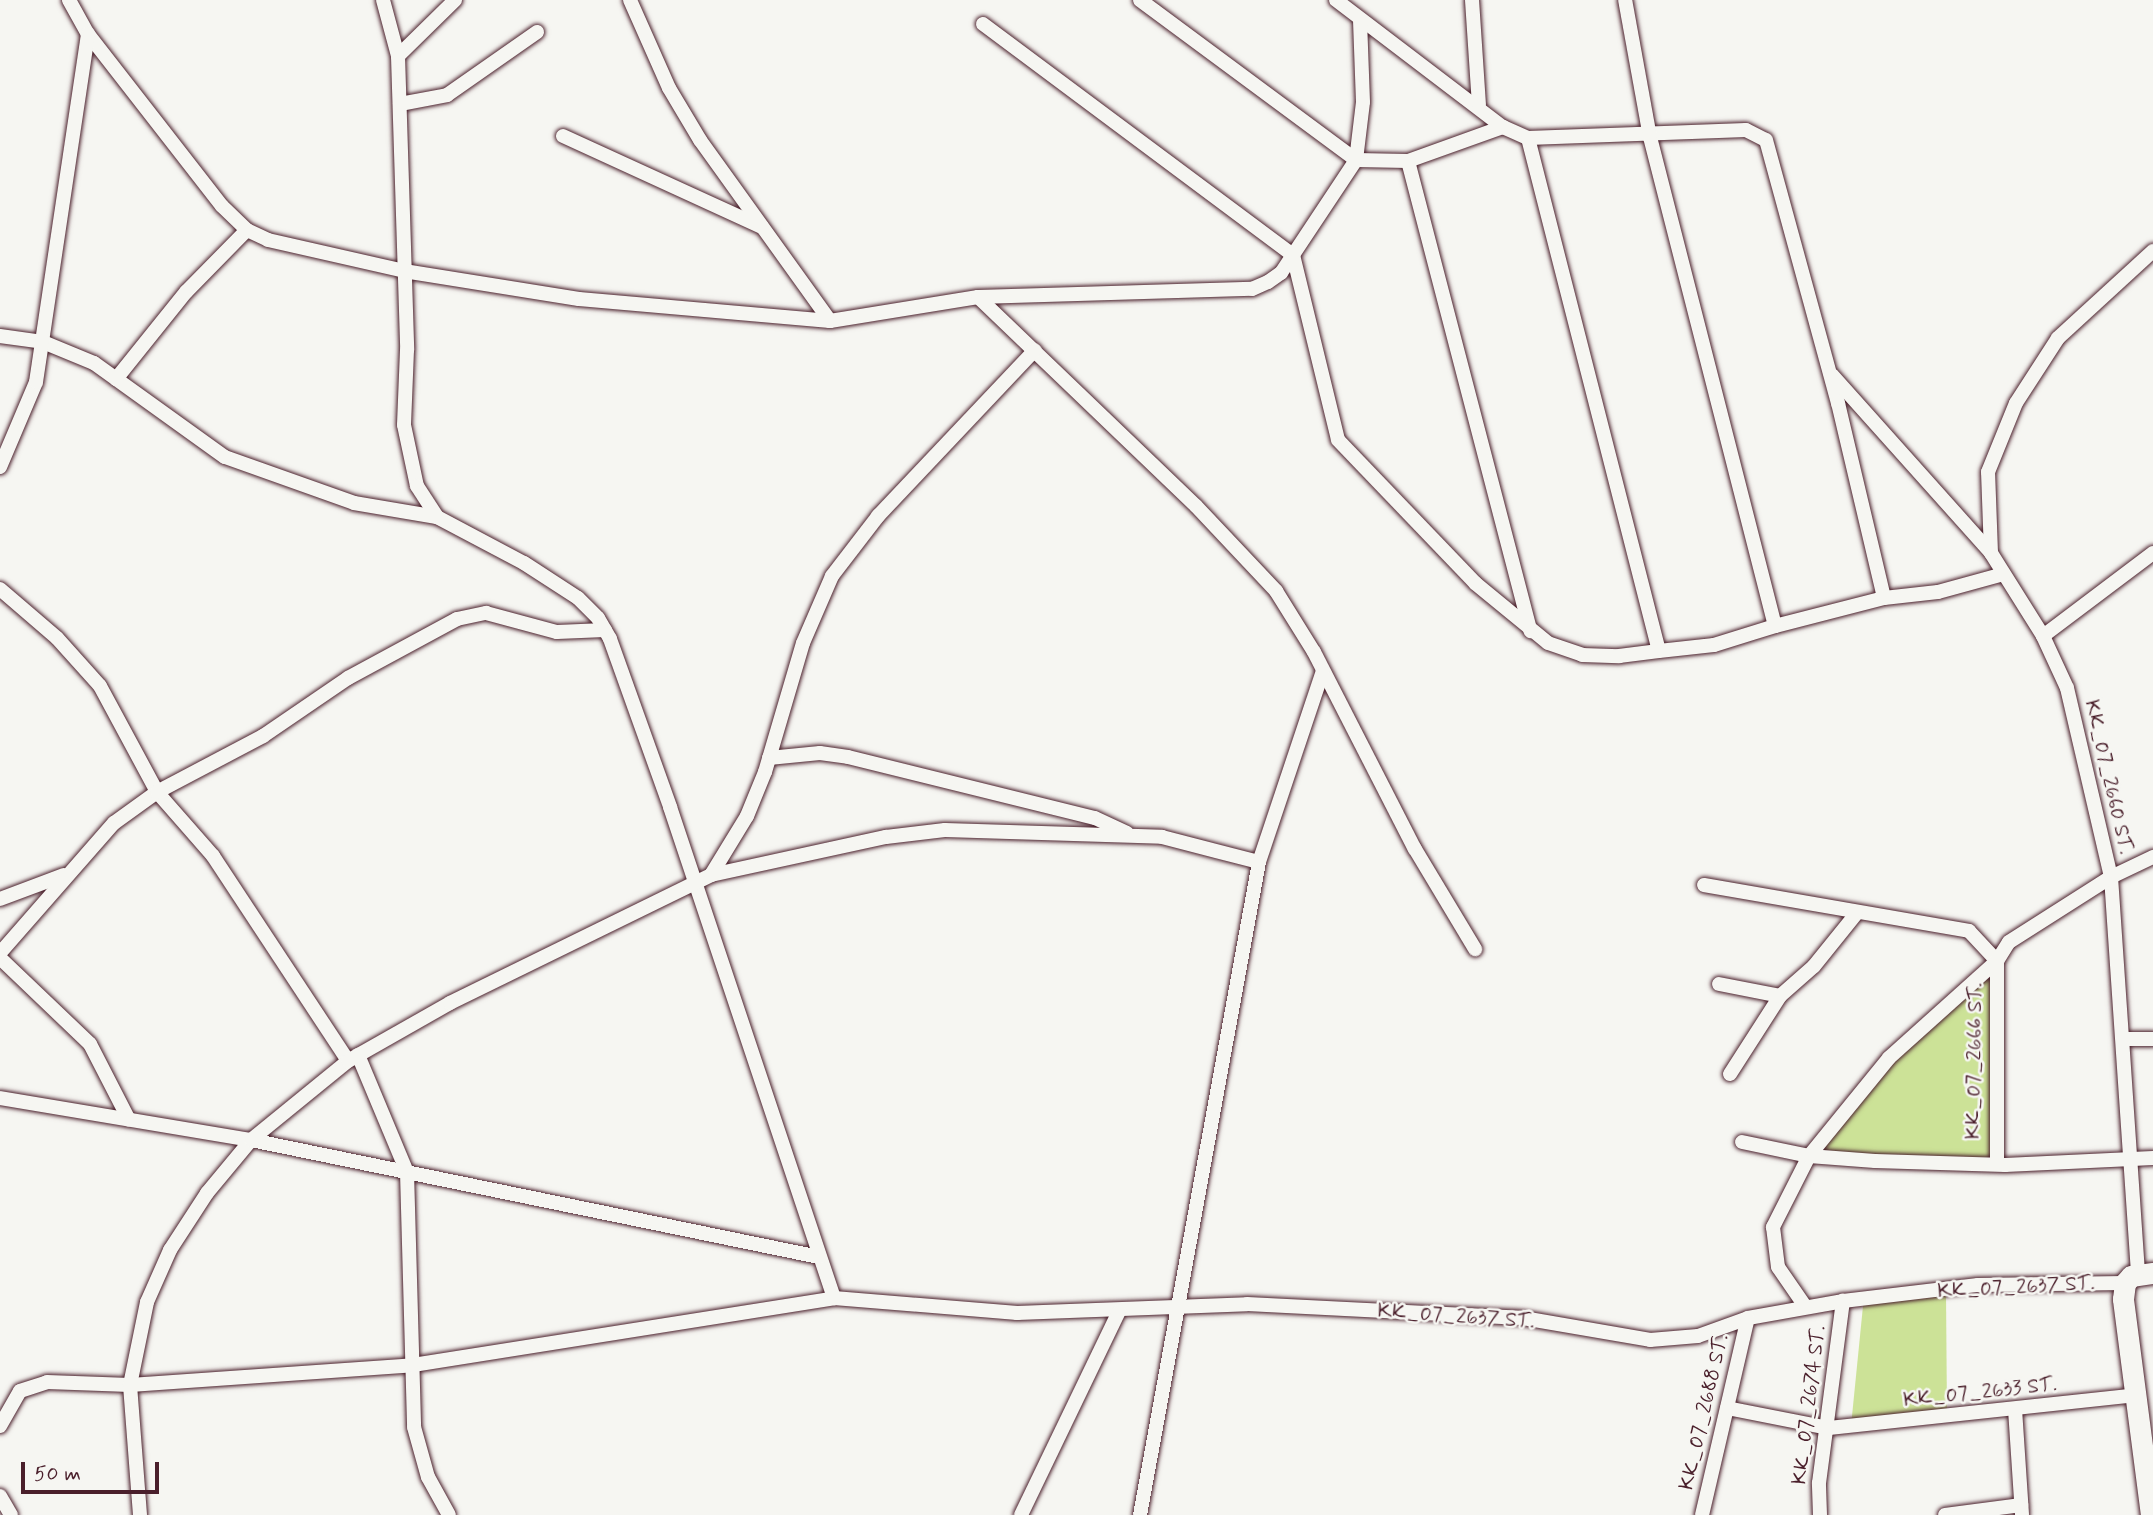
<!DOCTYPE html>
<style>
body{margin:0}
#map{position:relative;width:2153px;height:1515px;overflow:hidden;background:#f6f6f2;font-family:Mynerve,sans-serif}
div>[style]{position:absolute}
.green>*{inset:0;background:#cce297}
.roads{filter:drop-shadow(0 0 2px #4a1f2b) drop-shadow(0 0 2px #4a1f2b)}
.street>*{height:14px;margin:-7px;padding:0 7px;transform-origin:7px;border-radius:7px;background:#f6f6f2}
.secondary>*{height:21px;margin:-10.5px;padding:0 10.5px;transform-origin:10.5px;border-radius:10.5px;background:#f6f6f2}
span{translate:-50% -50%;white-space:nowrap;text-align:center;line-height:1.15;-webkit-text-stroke:5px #f6f6f2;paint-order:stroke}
.street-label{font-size:21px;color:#4a1f2b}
.scale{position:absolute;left:21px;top:1462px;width:138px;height:32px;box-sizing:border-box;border:4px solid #4a1f2b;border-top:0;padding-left:9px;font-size:21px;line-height:24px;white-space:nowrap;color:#4a1f2b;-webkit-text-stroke:5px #f6f6f2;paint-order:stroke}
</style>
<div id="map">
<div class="green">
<i style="clip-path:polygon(1997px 961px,1997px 1161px,1809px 1156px,1889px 1058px)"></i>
<i style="clip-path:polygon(1946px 1292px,1947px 1417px,1851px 1426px,1864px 1296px)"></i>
</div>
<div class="roads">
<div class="street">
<i style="left:69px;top:0;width:39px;rotate:61deg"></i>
<i style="left:88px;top:34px;width:218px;rotate:52.1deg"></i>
<i style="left:222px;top:206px;width:35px;rotate:44deg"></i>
<i style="left:247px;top:230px;width:23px;rotate:25deg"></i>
<i style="left:268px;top:240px;width:139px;rotate:12.8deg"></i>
<i style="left:404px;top:271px;width:177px;rotate:9.1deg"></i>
<i style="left:579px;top:299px;width:252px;rotate:5deg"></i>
<i style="left:830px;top:321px;width:150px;rotate:-9.2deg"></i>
<i style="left:978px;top:297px;width:302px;rotate:43.8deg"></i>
<i style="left:1196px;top:506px;width:117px;rotate:46.7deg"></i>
<i style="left:1276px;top:591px;width:72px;rotate:58.1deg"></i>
<i style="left:1314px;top:652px;width:221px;rotate:62.9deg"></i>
<i style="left:1415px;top:849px;width:117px;rotate:59deg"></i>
<i style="left:383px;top:0;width:58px;rotate:75deg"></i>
<i style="left:398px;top:56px;width:294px;rotate:88.2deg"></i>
<i style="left:407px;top:350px;width:75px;rotate:92.3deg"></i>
<i style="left:404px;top:425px;width:62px;rotate:78deg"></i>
<i style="left:417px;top:486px;width:37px;rotate:57deg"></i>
<i style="left:630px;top:0;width:96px;rotate:66.1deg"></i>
<i style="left:669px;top:88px;width:61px;rotate:59.2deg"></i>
<i style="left:700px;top:140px;width:223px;rotate:54.3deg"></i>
<i style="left:1140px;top:0;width:269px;rotate:36.5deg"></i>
<i style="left:1356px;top:160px;width:52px;rotate:1.1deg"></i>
<i style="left:1408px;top:161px;width:101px;rotate:-19.7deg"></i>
<i style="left:1336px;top:0;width:210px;rotate:37.3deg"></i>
<i style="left:1503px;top:127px;width:27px;rotate:24deg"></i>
<i style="left:1528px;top:138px;width:218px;rotate:-2.1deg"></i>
<i style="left:1746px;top:130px;width:22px;rotate:27deg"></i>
<i style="left:1766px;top:140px;width:273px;rotate:74.7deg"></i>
<i style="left:1838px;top:403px;width:200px;rotate:76.7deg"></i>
<i style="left:1884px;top:598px;width:113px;rotate:165.6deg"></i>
<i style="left:1472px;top:0;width:105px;rotate:86.2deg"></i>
<i style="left:983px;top:24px;width:387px;rotate:36.7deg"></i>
<i style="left:1293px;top:255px;width:190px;rotate:76.3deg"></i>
<i style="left:1338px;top:440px;width:198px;rotate:46.2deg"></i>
<i style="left:1475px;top:583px;width:94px;rotate:39.4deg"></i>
<i style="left:1548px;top:643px;width:36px;rotate:19deg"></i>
<i style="left:1582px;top:655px;width:37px;rotate:2deg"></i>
<i style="left:1619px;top:656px;width:40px;rotate:-7.1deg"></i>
<i style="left:398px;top:56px;width:80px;rotate:-44.5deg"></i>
<i style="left:400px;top:104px;width:48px;rotate:-10.8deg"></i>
<i style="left:447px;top:95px;width:110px;rotate:-35deg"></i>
<i style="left:563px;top:136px;width:219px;rotate:24.6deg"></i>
<i style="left:1528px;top:138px;width:529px;rotate:75.68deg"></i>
<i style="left:1659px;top:651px;width:55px;rotate:-6.2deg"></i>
<i style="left:1714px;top:645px;width:64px;rotate:-17.3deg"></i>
<i style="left:1775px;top:626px;width:505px;rotate:-104.34deg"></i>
<i style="left:1650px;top:137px;width:139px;rotate:-100.3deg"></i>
<i style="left:1408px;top:161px;width:486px;rotate:75.4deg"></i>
<i style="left:978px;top:297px;width:274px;rotate:-1.7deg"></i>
<i style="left:1252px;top:289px;width:17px;rotate:-24deg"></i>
<i style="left:1268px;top:282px;width:16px;rotate:-35deg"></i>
<i style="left:1281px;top:273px;width:136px;rotate:-56.4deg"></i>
<i style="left:1356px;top:160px;width:58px;rotate:-83.1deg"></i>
<i style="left:1363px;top:102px;width:83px;rotate:-92.1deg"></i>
<i style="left:0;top:336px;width:43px;rotate:7.9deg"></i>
<i style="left:43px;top:342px;width:55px;rotate:22.4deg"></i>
<i style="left:94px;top:363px;width:161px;rotate:35.7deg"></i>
<i style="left:225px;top:457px;width:137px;rotate:19.6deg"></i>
<i style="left:354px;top:503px;width:84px;rotate:9.6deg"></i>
<i style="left:437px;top:517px;width:98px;rotate:27.9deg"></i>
<i style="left:524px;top:563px;width:64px;rotate:32.9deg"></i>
<i style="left:578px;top:598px;width:28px;rotate:45deg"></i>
<i style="left:598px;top:618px;width:24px;rotate:60deg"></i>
<i style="left:610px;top:639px;width:178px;rotate:70.3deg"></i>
<i style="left:670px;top:807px;width:518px;rotate:71.53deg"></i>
<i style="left:1832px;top:375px;width:239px;rotate:48.2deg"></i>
<i style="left:1991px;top:553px;width:98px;rotate:57.9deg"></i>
<i style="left:2043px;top:636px;width:57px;rotate:65.2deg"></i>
<i style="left:2067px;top:688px;width:194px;rotate:76.9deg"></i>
<i style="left:2111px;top:877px;width:397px;rotate:86.1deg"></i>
<i style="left:116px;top:379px;width:112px;rotate:-51.2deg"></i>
<i style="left:186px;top:292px;width:87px;rotate:-45.5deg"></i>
<i style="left:0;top:467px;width:92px;rotate:-67deg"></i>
<i style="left:36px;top:382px;width:352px;rotate:-81.5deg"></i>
<i style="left:1991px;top:553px;width:81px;rotate:-92.1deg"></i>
<i style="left:1988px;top:472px;width:74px;rotate:-67.9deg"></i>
<i style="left:2016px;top:403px;width:77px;rotate:-57.1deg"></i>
<i style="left:2058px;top:338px;width:129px;rotate:-42.5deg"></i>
<i style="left:0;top:589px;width:75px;rotate:40.7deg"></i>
<i style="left:57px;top:638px;width:64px;rotate:48.1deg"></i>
<i style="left:100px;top:686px;width:120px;rotate:61.7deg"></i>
<i style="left:157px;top:792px;width:85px;rotate:48.8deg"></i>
<i style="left:213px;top:856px;width:245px;rotate:56.6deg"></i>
<i style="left:1884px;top:598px;width:54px;rotate:-6.3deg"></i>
<i style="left:1938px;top:592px;width:68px;rotate:-15.3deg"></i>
<i style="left:2043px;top:636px;width:138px;rotate:-37deg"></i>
<i style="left:769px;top:758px;width:51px;rotate:-5.6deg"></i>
<i style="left:820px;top:753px;width:28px;rotate:8deg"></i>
<i style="left:848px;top:757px;width:254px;rotate:13.9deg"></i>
<i style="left:1095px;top:818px;width:35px;rotate:25deg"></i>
<i style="left:711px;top:875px;width:69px;rotate:-58.6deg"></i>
<i style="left:747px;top:816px;width:48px;rotate:-67.8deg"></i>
<i style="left:765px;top:772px;width:134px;rotate:-73.6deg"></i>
<i style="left:803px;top:643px;width:73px;rotate:-66.6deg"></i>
<i style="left:832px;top:576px;width:76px;rotate:-52.5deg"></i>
<i style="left:878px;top:516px;width:228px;rotate:-46.6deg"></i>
<i style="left:1704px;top:885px;width:269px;rotate:9.8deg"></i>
<i style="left:1969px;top:931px;width:41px;rotate:47deg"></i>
<i style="left:1997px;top:961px;width:145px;rotate:138.1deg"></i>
<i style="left:1889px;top:1058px;width:127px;rotate:129.2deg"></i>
<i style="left:1809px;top:1156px;width:80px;rotate:116.9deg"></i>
<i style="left:1773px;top:1227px;width:40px;rotate:82.9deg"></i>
<i style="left:1778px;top:1267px;width:47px;rotate:55.3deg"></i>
<i style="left:0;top:899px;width:68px;rotate:-20.6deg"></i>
<i style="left:0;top:953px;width:173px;rotate:-48.8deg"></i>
<i style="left:114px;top:823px;width:53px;rotate:-35.8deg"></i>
<i style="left:157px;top:792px;width:120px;rotate:-27.8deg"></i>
<i style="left:263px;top:736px;width:103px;rotate:-34.3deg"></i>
<i style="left:348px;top:678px;width:124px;rotate:-28.4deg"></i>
<i style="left:457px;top:619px;width:30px;rotate:-12deg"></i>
<i style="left:486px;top:613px;width:73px;rotate:15deg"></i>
<i style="left:557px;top:632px;width:48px;rotate:-2.4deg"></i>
<i style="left:0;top:958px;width:124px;rotate:43.7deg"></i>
<i style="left:90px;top:1044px;width:85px;rotate:62.8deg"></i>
<i style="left:1719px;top:984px;width:62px;rotate:11.1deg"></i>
<i style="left:2123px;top:1039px;width:30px"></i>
<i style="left:358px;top:1055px;width:127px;rotate:67.3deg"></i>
<i style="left:407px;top:1172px;width:255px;rotate:88.4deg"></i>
<i style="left:414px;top:1427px;width:52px;rotate:74.4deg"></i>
<i style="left:428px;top:1477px;width:43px;rotate:61.1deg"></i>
<i style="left:1730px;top:1074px;width:93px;rotate:-57.3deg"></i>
<i style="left:1780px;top:996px;width:45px;rotate:-41.4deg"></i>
<i style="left:1814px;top:966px;width:67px;rotate:-51.1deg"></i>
<i style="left:0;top:1098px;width:254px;rotate:9.5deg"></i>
<i style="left:251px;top:1140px;width:580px;rotate:11.64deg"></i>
<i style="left:1742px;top:1142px;width:68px;rotate:11.8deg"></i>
<i style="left:1809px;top:1156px;width:66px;rotate:4.3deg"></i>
<i style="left:1875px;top:1161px;width:130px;rotate:1.8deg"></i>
<i style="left:2005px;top:1165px;width:148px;rotate:-2.7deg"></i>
<i style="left:1997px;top:1161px;width:200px;rotate:-90deg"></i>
<i style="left:1997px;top:961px;width:22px;rotate:-58deg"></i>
<i style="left:2009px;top:942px;width:121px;rotate:-32.5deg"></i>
<i style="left:2111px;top:877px;width:47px;rotate:-25.5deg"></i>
<i style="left:1727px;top:1408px;width:104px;rotate:11.1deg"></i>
<i style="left:1829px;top:1428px;width:309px;rotate:-6.1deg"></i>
<i style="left:2015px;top:1409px;width:106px;rotate:86.2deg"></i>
<i style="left:0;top:1426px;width:40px;rotate:-60.3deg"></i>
<i style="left:20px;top:1391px;width:28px;rotate:-18deg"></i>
<i style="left:47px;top:1382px;width:83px;rotate:2.1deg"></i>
<i style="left:130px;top:1385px;width:284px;rotate:-4deg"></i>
<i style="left:413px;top:1365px;width:426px;rotate:-9deg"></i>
<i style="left:834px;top:1298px;width:184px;rotate:4.7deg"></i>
<i style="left:1017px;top:1313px;width:230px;rotate:-2.2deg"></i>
<i style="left:1247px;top:1304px;width:276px;rotate:2.9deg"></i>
<i style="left:1523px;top:1318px;width:129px;rotate:9.8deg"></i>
<i style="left:1650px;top:1340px;width:48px;rotate:-4.8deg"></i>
<i style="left:1698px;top:1336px;width:53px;rotate:-19.8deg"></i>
<i style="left:1748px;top:1318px;width:97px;rotate:-10.1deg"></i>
<i style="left:1843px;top:1301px;width:136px;rotate:-6.8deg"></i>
<i style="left:1978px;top:1285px;width:147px;rotate:-0.8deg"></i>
<i style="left:0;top:1496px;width:22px;rotate:60deg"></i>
<i style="left:140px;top:1515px;width:130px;rotate:-94.4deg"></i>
<i style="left:130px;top:1385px;width:85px;rotate:-78.4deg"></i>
<i style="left:147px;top:1302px;width:57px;rotate:-66.1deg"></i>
<i style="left:170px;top:1250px;width:68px;rotate:-57deg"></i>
<i style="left:207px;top:1193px;width:69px;rotate:-50.3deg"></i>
<i style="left:251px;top:1140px;width:125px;rotate:-39.2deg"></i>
<i style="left:348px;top:1061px;width:117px;rotate:-29.6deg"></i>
<i style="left:450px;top:1003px;width:291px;rotate:-26.1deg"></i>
<i style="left:711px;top:875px;width:179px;rotate:-12.3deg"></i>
<i style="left:886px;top:837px;width:59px;rotate:-6.8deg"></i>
<i style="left:945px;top:830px;width:217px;rotate:1.8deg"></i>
<i style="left:1162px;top:837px;width:100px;rotate:14.5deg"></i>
<i style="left:1021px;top:1515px;width:226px;rotate:-64.3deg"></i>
<i style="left:1140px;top:1515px;width:664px;rotate:-79.67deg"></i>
<i style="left:1259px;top:862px;width:201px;rotate:-71.5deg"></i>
<i style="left:1702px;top:1515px;width:202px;rotate:-76.9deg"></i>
<i style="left:1820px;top:1515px;width:32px;rotate:-92deg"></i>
<i style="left:1819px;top:1483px;width:184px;rotate:-82.5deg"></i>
<i style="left:1945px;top:1515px;width:77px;rotate:-7.5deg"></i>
</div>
<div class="secondary">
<i style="left:2151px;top:1515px;width:218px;rotate:-97.4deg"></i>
<i style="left:2123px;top:1299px;width:16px;rotate:-83deg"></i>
<i style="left:2125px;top:1283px;width:9px;rotate:-49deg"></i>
<i style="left:2131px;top:1276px;width:22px;rotate:-8deg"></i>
</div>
</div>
<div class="street-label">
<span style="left:2109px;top:777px;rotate:77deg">KK_07_2660 ST.</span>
<span style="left:1974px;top:1061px;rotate:-89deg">KK_07_2666 ST.</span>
<span style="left:2016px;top:1287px;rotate:-3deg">KK_07_2637 ST.</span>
<span style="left:1456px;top:1316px;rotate:4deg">KK_07_2637 ST.</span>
<span style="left:1980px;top:1392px;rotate:-6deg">KK_07_2633 ST.</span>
<span style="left:1809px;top:1405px;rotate:-83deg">KK_07_2674 ST.</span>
<span style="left:1704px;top:1412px;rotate:-77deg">KK_07_2688 ST.</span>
</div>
<div class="scale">50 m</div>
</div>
